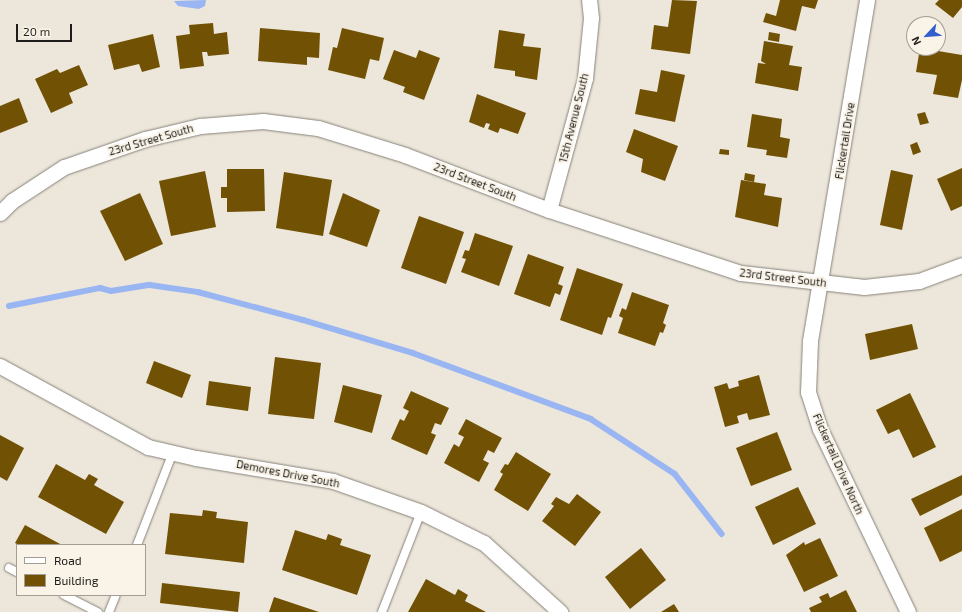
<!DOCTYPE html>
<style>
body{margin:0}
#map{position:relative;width:962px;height:612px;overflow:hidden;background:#ece6db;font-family:"Exo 2",sans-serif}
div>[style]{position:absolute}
.water>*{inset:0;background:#99b6f2}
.stream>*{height:5.5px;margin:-2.75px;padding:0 2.75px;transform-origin:2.75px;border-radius:2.75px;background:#99b6f2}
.building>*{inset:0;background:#715204}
.roads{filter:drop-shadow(0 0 1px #878278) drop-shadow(0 0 1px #878278)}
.service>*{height:8px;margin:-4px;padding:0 4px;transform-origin:4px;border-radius:4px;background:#fff}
.minor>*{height:15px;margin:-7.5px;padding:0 7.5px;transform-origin:7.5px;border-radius:7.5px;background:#fff}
span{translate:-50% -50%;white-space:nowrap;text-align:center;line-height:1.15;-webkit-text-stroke:4px #f9f3e8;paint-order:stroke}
.street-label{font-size:11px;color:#1f1d19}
.legend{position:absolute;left:16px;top:544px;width:130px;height:52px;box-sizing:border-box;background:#f9f3e8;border:1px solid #a29d95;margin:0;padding:5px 7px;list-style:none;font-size:12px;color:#1f1d19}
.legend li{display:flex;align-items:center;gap:8px;height:20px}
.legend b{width:20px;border:1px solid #a29d95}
.north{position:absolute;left:906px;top:16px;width:40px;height:40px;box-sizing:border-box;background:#f9f3e8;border:1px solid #a29d95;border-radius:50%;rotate:244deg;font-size:11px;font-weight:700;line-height:16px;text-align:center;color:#1f1d19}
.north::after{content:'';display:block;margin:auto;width:14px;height:18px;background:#335fce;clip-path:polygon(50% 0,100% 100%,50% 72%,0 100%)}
.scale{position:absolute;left:16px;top:24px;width:56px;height:18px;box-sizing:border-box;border:2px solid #1f1d19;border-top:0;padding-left:5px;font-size:12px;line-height:14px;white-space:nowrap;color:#1f1d19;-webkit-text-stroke:3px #f9f3e8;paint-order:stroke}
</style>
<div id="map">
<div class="water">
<i style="clip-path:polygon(206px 0,205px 6px,199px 9px,178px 6px,174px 1px)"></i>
</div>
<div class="stream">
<i style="left:9px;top:306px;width:93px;rotate:-11.2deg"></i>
<i style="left:100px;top:288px;width:11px;rotate:15deg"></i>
<i style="left:111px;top:291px;width:39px;rotate:-9deg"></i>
<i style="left:150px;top:285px;width:49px;rotate:8.3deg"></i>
<i style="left:198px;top:292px;width:109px;rotate:14.9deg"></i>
<i style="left:303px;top:320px;width:115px;rotate:16.7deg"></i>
<i style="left:413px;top:353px;width:190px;rotate:20.3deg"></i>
<i style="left:591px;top:419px;width:100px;rotate:33.2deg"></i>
<i style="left:675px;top:474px;width:76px;rotate:51.9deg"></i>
</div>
<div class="building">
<i style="clip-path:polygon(672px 0,697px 1px,690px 54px,651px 49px,654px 25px,668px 27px)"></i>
<i style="clip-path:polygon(780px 0,818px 0,815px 9px,802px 6px,796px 31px,763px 22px,766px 13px,776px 16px)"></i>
<i style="clip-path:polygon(939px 0,962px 0,962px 7px,953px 18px,935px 4px)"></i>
<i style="clip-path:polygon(213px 23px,214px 34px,227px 32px,229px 54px,208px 56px,207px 52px,202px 52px,204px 66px,180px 69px,176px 36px,190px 34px,189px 25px)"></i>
<i style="clip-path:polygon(260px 28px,320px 33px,319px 58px,307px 57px,307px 65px,258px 61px)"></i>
<i style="clip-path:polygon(342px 28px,384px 38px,379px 61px,370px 59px,365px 79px,328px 70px,333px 47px,337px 48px)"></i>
<i style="clip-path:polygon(499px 30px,525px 34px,523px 46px,541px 48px,537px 80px,515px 76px,515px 71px,494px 68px)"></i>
<i style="clip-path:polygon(769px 32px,780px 34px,779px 42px,768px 40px)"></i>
<i style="clip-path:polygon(153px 34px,160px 67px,142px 72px,139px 64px,114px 70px,108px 45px)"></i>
<i style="clip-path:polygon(764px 41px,793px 46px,789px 65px,802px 67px,798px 91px,755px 83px,758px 63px,766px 64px,761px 61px)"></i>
<i style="clip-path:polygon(920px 48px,962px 55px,962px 80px,958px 98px,933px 94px,937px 75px,916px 72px)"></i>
<i style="clip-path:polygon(394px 50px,416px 58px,419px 50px,440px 58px,424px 100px,403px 92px,405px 87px,383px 79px)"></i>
<i style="clip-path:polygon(79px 65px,88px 85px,69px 93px,73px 103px,51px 113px,35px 79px,57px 69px,60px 73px)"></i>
<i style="clip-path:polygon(661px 70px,685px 75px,675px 122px,635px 114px,640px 89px,657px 92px)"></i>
<i style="clip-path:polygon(477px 94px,526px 113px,518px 134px,500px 128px,498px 133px,488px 129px,490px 124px,486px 123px,484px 128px,469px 122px)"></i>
<i style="clip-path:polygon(19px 98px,28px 122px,0 133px,0 106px)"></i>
<i style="clip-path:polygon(925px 112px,929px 123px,920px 125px,917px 114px)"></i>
<i style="clip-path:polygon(752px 114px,782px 119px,780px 137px,790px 139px,787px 158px,766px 155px,767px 150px,747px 147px)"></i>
<i style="clip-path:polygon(634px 129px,678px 146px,665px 181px,641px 172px,643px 159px,626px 152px)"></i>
<i style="clip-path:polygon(917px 142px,921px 152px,913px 155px,910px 145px)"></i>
<i style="clip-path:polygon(720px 149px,729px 150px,729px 155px,719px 154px)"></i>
<i style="clip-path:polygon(962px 168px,962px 206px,951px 211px,937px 179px)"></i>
<i style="clip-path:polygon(227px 169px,264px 169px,265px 211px,227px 212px,227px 198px,221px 198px,221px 187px,227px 187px)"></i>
<i style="clip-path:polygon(891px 170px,913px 175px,902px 230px,880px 225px)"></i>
<i style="clip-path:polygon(205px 171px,216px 227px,171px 236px,159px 181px)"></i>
<i style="clip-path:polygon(284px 172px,332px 180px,323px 236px,276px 228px)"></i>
<i style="clip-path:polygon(745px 173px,755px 175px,754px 182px,744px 180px)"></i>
<i style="clip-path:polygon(741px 180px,766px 184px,764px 195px,782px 198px,778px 227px,735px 217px)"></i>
<i style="clip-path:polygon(140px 193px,163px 244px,125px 261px,100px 211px)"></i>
<i style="clip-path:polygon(343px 193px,380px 210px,367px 247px,329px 234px)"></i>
<i style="clip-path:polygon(419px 216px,464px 232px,446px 284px,401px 268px)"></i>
<i style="clip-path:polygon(475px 233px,513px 246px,499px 286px,461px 272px,466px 259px,462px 258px,465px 250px,469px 251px)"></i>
<i style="clip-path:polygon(528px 254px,564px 267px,558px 284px,563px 286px,560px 295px,555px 293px,550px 307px,514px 294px)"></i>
<i style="clip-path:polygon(577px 268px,623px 284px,611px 318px,608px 317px,602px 335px,560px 320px)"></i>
<i style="clip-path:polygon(632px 292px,669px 305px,663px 323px,666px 325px,663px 333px,660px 332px,655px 346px,618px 333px,623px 318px,619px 316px,622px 308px,626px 310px)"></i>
<i style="clip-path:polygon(912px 324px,918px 349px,870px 360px,865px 334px)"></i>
<i style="clip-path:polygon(275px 357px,321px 363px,314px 419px,268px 414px)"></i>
<i style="clip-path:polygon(154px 361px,191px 375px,182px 398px,146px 383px)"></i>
<i style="clip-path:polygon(759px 375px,770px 415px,749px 420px,747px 413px,737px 416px,739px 423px,725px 427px,714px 387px,727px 383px,729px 389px,739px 386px,738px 381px)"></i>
<i style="clip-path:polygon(209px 381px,251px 387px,248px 411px,206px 405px)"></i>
<i style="clip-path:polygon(343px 385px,382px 395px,372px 433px,334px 422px)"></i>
<i style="clip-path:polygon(411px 391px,449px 408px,441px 425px,435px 423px,431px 433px,436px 435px,427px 455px,391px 439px,400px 419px,404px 421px,409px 411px,403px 408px)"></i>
<i style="clip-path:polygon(910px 393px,936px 447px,913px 458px,899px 429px,888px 434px,876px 410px)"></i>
<i style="clip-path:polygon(466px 419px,502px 438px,494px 453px,488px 450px,483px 460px,489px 463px,479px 482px,444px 463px,454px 444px,459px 447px,464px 437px,458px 434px)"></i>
<i style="clip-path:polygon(777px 432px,792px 470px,751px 486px,736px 448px)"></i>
<i style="clip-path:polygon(0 435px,24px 448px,7px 481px,0 477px)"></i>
<i style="clip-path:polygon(516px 452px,551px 474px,528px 511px,494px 490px,503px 474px,500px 472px,505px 464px,508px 465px)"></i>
<i style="clip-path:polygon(56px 464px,85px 480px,89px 474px,98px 479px,94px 485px,124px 502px,106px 534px,38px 497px)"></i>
<i style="clip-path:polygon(962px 475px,962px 495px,920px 516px,911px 499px)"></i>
<i style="clip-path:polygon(798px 487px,816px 524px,773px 545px,755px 507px)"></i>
<i style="clip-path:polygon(577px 494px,601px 512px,575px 546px,542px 521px,554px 506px,551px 504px,556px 497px,569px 504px)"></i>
<i style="clip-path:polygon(962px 509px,962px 551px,940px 562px,924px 528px)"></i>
<i style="clip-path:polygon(203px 510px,217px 512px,216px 518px,248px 522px,244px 563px,165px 554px,170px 513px,202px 516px)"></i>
<i style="clip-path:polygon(25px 525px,62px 545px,19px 545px,15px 543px)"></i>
<i style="clip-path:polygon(295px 530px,326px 540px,328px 534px,342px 539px,340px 545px,371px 555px,357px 595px,282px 570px)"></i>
<i style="clip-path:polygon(820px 538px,838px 576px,804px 592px,786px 555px,804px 542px,805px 545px)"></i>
<i style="clip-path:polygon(641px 548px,666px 580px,630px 609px,605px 577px)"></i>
<i style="clip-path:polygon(426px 579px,455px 595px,458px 589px,468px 595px,465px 601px,486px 612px,408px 612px)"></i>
<i style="clip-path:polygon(162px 583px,240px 592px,238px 612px,160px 603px)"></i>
<i style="clip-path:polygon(846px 590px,857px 612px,811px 612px,809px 608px,822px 602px,819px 597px,828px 593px,830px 598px)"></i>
<i style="clip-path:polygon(274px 597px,319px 612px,269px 612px)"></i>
<i style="clip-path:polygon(674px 604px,679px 612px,661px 612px)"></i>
</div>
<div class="roads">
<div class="service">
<i style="left:137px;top:545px;width:100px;rotate:-68.8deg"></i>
<i style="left:9px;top:568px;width:9px;rotate:27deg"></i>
<i style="left:64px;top:595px;width:38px;rotate:27deg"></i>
<i style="left:109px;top:612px;width:18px;rotate:-68deg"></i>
<i style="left:382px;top:612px;width:107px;rotate:-68.7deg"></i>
</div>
<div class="minor">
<i style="left:867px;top:0;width:346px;rotate:99.5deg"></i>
<i style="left:810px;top:341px;width:51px;rotate:92.2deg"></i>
<i style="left:808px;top:392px;width:39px;rotate:72deg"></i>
<i style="left:820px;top:429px;width:203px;rotate:64.3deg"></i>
<i style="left:549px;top:210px;width:137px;rotate:-74.7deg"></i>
<i style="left:585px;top:78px;width:60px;rotate:-84.3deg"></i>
<i style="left:591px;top:18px;width:18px;rotate:-96deg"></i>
<i style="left:0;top:213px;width:17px;rotate:-45deg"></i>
<i style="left:12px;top:201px;width:62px;rotate:-33.2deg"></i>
<i style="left:64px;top:167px;width:86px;rotate:-19.1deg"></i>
<i style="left:145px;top:139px;width:57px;rotate:-13.3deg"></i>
<i style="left:200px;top:126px;width:63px;rotate:-4.5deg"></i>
<i style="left:263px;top:121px;width:55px;rotate:7.3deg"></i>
<i style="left:318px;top:128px;width:91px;rotate:17.2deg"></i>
<i style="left:405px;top:155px;width:154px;rotate:20.9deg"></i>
<i style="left:549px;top:210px;width:202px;rotate:18.2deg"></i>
<i style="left:741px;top:273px;width:124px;rotate:6.5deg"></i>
<i style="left:864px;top:287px;width:55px;rotate:-6.2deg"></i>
<i style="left:919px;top:281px;width:46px;rotate:-20.4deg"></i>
<i style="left:0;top:366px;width:169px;rotate:28.7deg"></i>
<i style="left:148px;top:447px;width:49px;rotate:12.9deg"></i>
<i style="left:196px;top:458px;width:139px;rotate:9.5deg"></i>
<i style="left:333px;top:481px;width:93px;rotate:19.4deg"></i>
<i style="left:421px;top:512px;width:70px;rotate:26.2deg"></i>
<i style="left:484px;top:543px;width:103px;rotate:42.2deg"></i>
</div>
</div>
<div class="street-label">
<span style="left:574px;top:118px;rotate:-76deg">15th Avenue South</span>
<span style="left:151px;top:140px;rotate:-16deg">23rd Street South</span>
<span style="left:845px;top:141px;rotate:-81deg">Flickertail Drive</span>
<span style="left:475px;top:182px;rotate:21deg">23rd Street South</span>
<span style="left:783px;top:278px;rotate:7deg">23rd Street South</span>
<span style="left:838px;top:464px;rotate:66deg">Flickertail Drive North</span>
<span style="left:288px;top:474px;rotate:11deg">Demores Drive South</span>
</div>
<ul class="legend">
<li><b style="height:5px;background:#fff"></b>Road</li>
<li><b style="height:11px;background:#715204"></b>Building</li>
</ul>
<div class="north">N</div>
<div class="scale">20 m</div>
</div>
